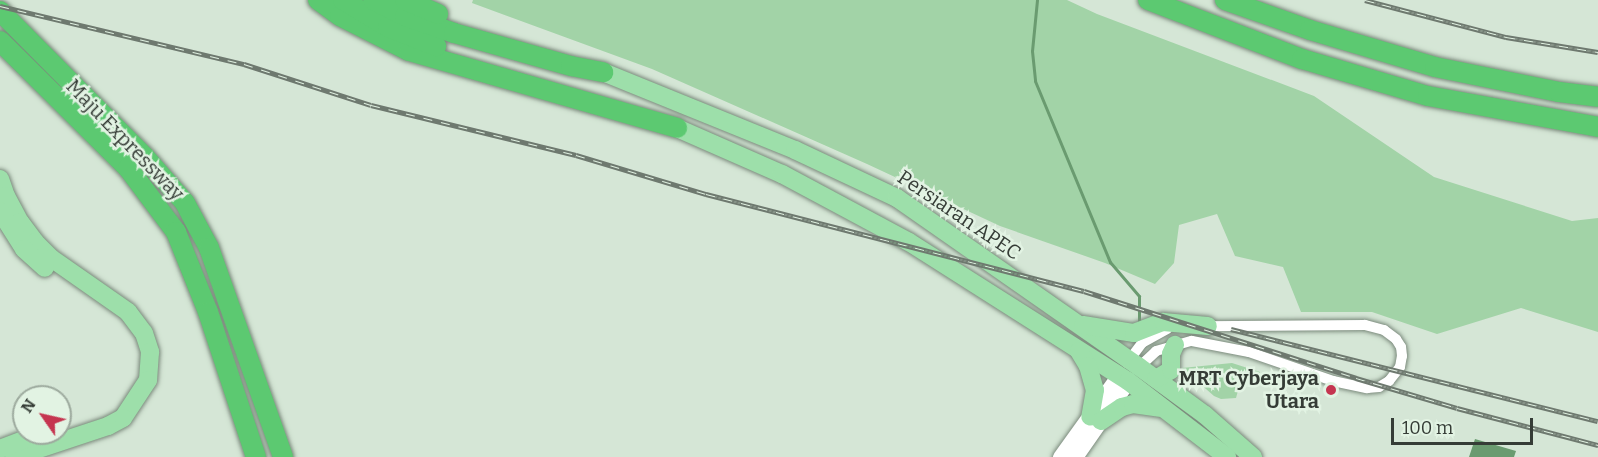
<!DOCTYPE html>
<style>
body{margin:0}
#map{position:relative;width:1598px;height:457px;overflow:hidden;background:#d5e6d6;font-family:Bitter,serif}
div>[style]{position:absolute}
.green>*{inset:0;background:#a2d3a7}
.water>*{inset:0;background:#6a9b70}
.stream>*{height:3px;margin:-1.5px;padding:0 1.5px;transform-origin:1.5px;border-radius:1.5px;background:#6a9b70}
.roads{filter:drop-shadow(0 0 2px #7b8a7c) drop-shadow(0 0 2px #7b8a7c)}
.street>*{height:10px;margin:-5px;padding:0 5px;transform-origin:5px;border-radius:5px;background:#fff}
.secondary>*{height:15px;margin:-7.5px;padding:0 7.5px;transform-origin:7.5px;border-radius:7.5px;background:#fff}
.primary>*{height:18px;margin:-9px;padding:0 9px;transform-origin:9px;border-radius:9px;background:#9ddfaa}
.highway>*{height:20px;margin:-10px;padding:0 10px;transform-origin:10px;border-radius:10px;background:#5cc971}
.rail>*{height:5px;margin-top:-2.5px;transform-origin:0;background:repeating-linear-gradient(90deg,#e2f3e3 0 9px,#6e796f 0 18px);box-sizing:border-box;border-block:2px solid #6e796f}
.dots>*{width:16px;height:16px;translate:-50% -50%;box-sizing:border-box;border:3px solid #e2f3e3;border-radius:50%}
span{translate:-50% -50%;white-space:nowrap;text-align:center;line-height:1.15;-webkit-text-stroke:5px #e2f3e3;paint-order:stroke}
.street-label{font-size:20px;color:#353c36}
.poi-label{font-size:20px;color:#353c36;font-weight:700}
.right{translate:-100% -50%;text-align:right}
.north{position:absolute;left:12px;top:385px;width:60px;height:60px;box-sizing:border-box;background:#e2f3e3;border:2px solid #9daa9e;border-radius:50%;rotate:304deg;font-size:16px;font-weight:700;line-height:24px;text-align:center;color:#353c36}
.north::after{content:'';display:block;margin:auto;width:21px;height:27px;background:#c53550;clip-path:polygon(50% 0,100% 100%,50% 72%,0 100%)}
.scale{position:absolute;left:1391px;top:418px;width:142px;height:27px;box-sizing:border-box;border:3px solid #353c36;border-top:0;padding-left:8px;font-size:18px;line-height:21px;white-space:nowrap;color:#353c36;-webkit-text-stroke:4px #e2f3e3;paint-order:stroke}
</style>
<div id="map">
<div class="green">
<i style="clip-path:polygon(473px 0,1067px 0,1097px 14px,1314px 96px,1434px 177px,1572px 221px,1598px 218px,1598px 332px,1521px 308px,1437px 334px,1372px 312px,1301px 312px,1283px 267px,1235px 256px,1217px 214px,1179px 225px,1174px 263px,1155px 284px,1105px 263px,1000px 226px,867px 164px,652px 69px,472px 3px)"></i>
<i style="clip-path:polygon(1232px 363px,1260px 372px,1253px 387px,1244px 371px,1233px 377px,1239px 387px,1236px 398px,1221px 399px,1214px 396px,1182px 368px)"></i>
</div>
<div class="water">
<i style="clip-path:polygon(1475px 439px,1516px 451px,1514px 457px,1469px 457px)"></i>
</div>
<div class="stream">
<i style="left:1037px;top:0;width:51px;rotate:95.6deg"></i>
<i style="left:1032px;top:51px;width:30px;rotate:84deg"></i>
<i style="left:1035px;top:81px;width:196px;rotate:67.5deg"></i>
<i style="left:1110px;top:262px;width:45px;rotate:49.5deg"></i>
<i style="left:1139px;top:296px;width:26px;rotate:90deg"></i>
</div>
<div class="roads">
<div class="street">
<i style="left:1127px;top:363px;width:25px;rotate:-53deg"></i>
<i style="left:1142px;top:343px;width:29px;rotate:-29deg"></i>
<i style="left:1137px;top:369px;width:26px;rotate:-43deg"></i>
<i style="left:1156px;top:351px;width:37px;rotate:-16deg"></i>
<i style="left:1192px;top:341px;width:58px;rotate:10.9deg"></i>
<i style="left:1249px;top:352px;width:89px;rotate:19deg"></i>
<i style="left:1333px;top:381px;width:35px;rotate:12deg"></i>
<i style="left:1367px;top:388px;width:12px;rotate:-5deg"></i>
<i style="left:1379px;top:387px;width:12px;rotate:-31deg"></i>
<i style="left:1389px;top:381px;width:18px;rotate:-52deg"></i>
<i style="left:1400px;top:367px;width:11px;rotate:-80deg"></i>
<i style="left:1402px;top:356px;width:9px;rotate:-96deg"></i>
<i style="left:1401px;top:347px;width:9px;rotate:-122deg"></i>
<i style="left:1396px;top:339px;width:15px;rotate:-143deg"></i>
<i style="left:1384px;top:330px;width:20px;rotate:-165deg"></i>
<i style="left:1365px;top:325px;width:162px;rotate:179.6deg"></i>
</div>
<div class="secondary">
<i style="left:1060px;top:457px;width:101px;rotate:-54.3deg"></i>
<i style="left:1075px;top:457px;width:93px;rotate:-55.1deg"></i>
</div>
<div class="primary">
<i style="left:603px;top:72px;width:207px;rotate:22.1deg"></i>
<i style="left:795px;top:150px;width:113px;rotate:25.2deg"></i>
<i style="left:897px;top:198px;width:294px;rotate:34.9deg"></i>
<i style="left:1138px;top:366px;width:83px;rotate:36.2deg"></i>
<i style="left:1205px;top:415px;width:64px;rotate:41.2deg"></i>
<i style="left:677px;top:128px;width:115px;rotate:23.7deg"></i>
<i style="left:782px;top:174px;width:144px;rotate:28.2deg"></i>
<i style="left:909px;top:242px;width:259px;rotate:32.4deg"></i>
<i style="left:1128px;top:381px;width:125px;rotate:37.5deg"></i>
<i style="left:0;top:179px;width:18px;rotate:71deg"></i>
<i style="left:6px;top:196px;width:30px;rotate:62deg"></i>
<i style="left:20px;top:222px;width:25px;rotate:53deg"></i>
<i style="left:35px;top:242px;width:23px;rotate:45deg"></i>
<i style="left:51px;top:258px;width:94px;rotate:35deg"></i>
<i style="left:128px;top:312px;width:26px;rotate:53deg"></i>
<i style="left:144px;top:333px;width:20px;rotate:72deg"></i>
<i style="left:150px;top:352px;width:28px;rotate:94deg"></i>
<i style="left:148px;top:380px;width:45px;rotate:123.3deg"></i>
<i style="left:123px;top:418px;width:17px;rotate:152deg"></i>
<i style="left:108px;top:426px;width:99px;rotate:161.7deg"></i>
<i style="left:0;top:211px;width:45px;rotate:57.7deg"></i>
<i style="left:24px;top:249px;width:28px;rotate:42deg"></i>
<i style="left:1083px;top:325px;width:52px;rotate:8.9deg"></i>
<i style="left:1134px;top:333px;width:31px;rotate:-21deg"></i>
<i style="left:1163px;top:322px;width:45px;rotate:5.1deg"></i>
<i style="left:1079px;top:351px;width:17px;rotate:59deg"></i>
<i style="left:1088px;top:366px;width:25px;rotate:74deg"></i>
<i style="left:1095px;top:390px;width:27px;rotate:100deg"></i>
<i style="left:1156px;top:379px;width:17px;rotate:-31deg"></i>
<i style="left:1171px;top:370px;width:16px;rotate:-90deg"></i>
<i style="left:1171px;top:354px;width:10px;rotate:-66deg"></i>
<i style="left:1101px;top:421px;width:25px;rotate:-34deg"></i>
<i style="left:1122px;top:407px;width:11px;rotate:-15deg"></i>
<i style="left:1133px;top:404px;width:27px;rotate:8deg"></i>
<i style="left:0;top:449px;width:31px;rotate:-21deg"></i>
</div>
<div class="highway">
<i style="left:318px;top:0;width:27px;rotate:36deg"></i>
<i style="left:340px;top:16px;width:77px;rotate:26.9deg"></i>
<i style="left:409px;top:51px;width:279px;rotate:16deg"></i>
<i style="left:343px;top:0;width:52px;rotate:31deg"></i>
<i style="left:388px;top:27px;width:52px;rotate:21.6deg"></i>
<i style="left:373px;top:0;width:36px;rotate:27deg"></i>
<i style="left:405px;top:16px;width:52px;rotate:19.1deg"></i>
<i style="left:454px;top:33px;width:122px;rotate:15.8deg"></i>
<i style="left:571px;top:66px;width:33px;rotate:11deg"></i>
<i style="left:405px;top:0;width:36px;rotate:23deg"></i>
<i style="left:1148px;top:0;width:165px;rotate:21deg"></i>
<i style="left:1302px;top:59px;width:131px;rotate:16.4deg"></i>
<i style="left:1428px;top:96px;width:173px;rotate:10.3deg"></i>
<i style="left:1225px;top:0;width:90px;rotate:19.4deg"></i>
<i style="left:1310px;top:30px;width:130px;rotate:16.5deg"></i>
<i style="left:1435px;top:67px;width:126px;rotate:11.4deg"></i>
<i style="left:1559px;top:92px;width:39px;rotate:7deg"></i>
<i style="left:0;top:11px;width:206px;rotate:45.2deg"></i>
<i style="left:145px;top:157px;width:61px;rotate:49deg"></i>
<i style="left:185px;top:203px;width:51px;rotate:61.9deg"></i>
<i style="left:209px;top:248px;width:222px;rotate:70.5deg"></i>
<i style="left:0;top:41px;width:180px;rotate:44.8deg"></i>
<i style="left:128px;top:168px;width:80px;rotate:53.1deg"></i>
<i style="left:176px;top:232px;width:86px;rotate:68.2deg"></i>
<i style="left:208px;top:312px;width:153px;rotate:71.7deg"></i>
</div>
</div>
<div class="rail">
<i style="left:1365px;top:0;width:146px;rotate:14.7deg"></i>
<i style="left:1506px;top:37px;width:93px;rotate:9.3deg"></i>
<i style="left:0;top:6px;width:251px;rotate:13.4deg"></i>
<i style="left:244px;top:64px;width:133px;rotate:17.9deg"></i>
<i style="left:371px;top:105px;width:211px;rotate:13.7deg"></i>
<i style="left:576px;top:155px;width:136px;rotate:16.7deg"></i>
<i style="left:706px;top:194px;width:390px;rotate:14.4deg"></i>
<i style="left:1084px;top:291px;width:286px;rotate:17.7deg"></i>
<i style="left:1356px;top:378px;width:105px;rotate:16.5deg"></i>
<i style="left:1457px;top:408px;width:146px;rotate:14.7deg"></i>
<i style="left:1231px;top:329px;width:378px;rotate:14.1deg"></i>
</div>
<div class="dots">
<i style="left:1331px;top:390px;background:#c53550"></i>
</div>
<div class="street-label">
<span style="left:125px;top:140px;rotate:46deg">Maju Expressway</span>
<span style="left:959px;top:215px;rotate:34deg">Persiaran APEC</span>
</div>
<div class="poi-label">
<span class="right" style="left:1319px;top:390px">MRT Cyberjaya<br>Utara</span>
</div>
<div class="north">N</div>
<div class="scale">100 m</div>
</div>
